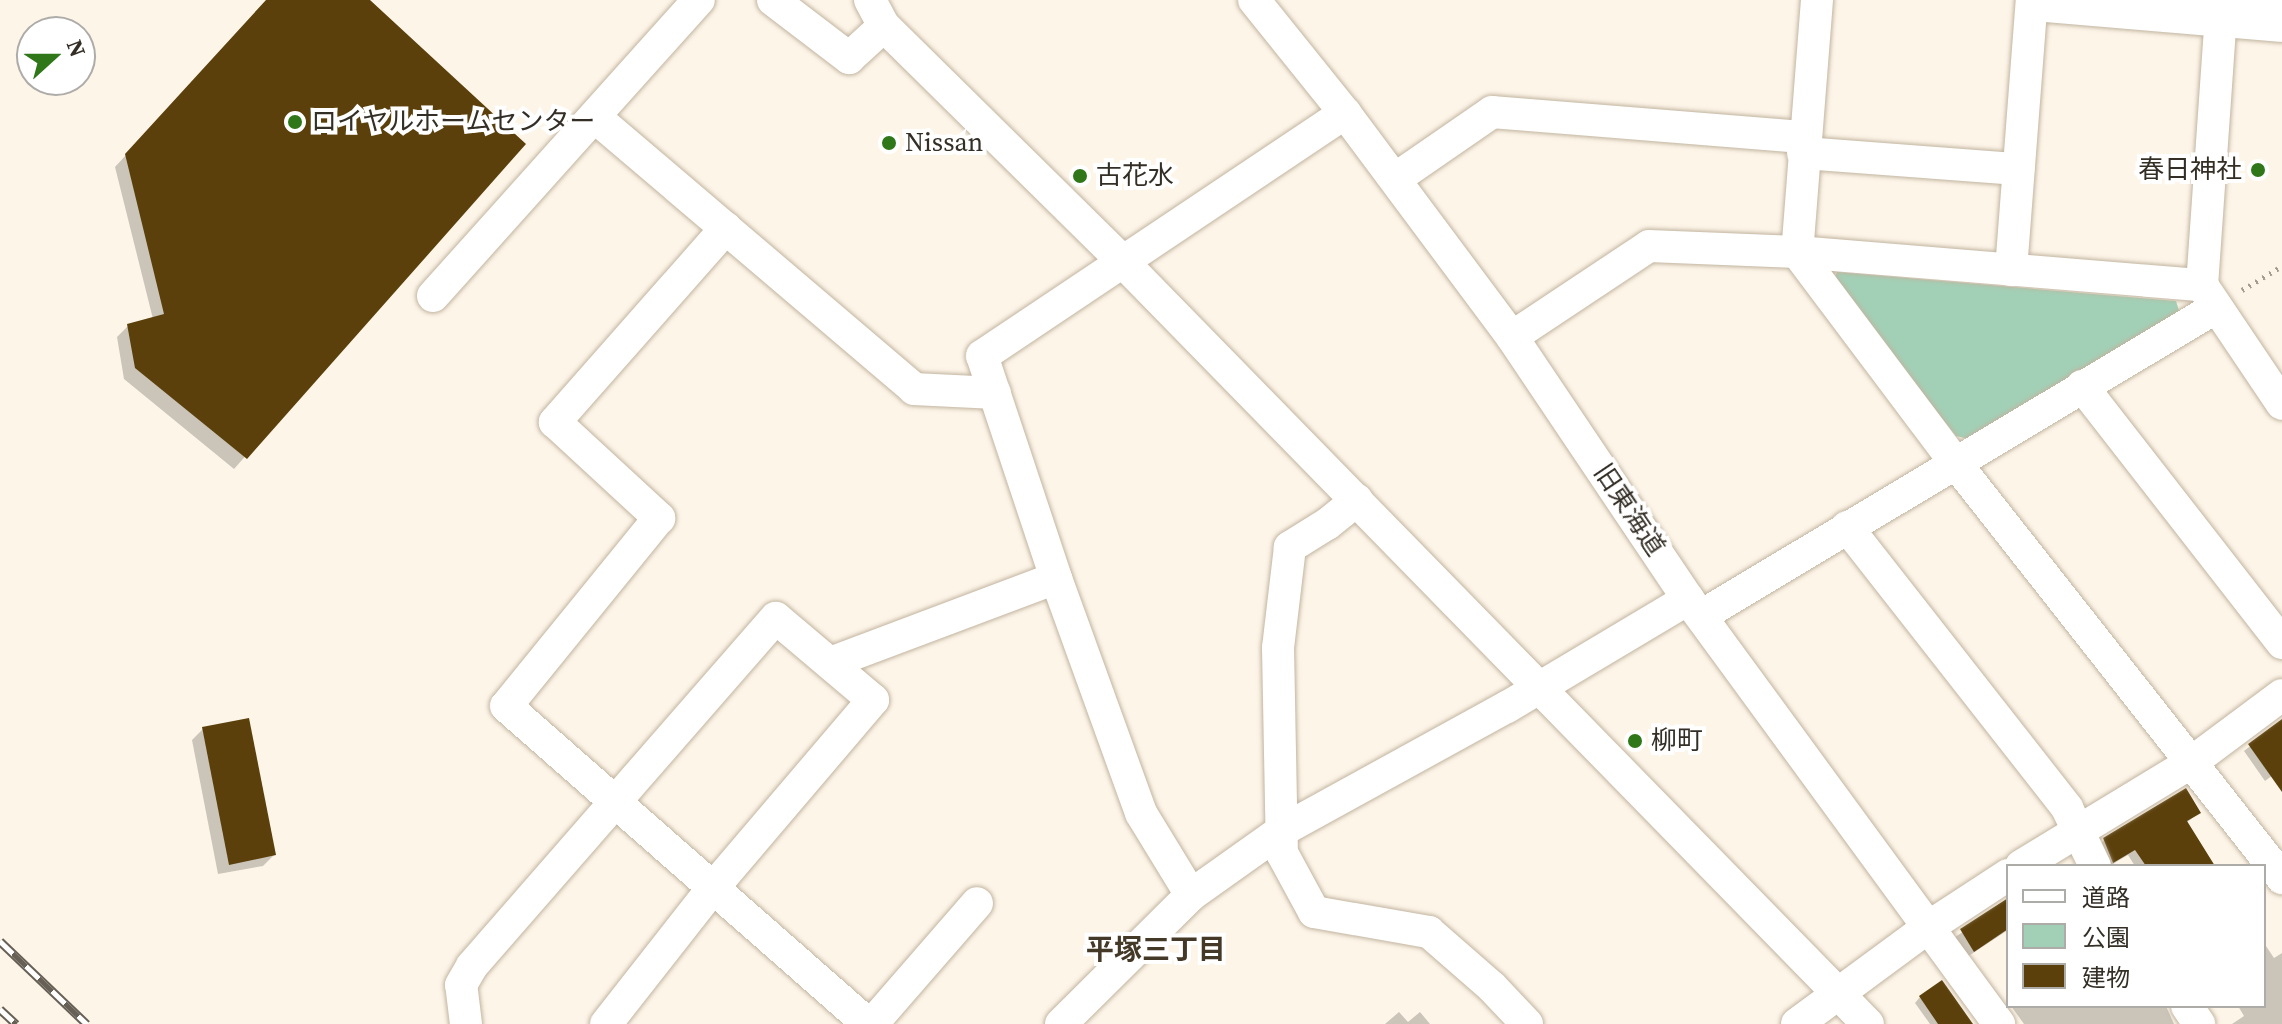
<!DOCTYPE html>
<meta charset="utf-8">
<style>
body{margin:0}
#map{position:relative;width:2282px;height:1024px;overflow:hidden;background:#fdf5e8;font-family:"Source Serif 4","Noto Sans JP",serif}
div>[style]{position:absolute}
.green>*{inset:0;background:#a2d0b6}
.shadow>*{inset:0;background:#0003}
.building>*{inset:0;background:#5b400c}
.path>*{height:5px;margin-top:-2.5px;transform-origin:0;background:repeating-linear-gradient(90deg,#a39c91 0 2px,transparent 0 8px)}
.roads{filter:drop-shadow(0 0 2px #c2b4a0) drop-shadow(0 0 2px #c2b4a0)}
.minor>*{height:32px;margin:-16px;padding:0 16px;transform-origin:16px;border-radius:16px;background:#fff}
.highway>*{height:44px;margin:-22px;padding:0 22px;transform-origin:22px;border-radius:22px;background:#fff}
.rail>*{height:9px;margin-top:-4.5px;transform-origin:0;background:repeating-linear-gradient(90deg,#fff 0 18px,#666056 0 36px);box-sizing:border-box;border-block:2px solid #666056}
.dots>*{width:22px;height:22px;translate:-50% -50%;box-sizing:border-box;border:4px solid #fff;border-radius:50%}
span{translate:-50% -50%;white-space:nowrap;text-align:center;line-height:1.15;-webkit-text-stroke:8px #fff;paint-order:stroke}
.poi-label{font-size:26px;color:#342f26}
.left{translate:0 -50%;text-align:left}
.right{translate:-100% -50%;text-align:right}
.street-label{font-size:26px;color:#342f26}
.neighbourhood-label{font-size:28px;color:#443827;font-weight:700}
.legend{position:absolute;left:2006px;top:864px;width:260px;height:144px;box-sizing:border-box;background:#fff;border:2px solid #aeaca8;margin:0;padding:10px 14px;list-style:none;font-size:24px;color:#342f26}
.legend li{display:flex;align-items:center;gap:16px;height:40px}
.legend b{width:40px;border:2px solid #aeaca8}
.north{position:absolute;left:16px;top:16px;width:80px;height:80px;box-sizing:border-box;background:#fff;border:2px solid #aeaca8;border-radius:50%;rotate:69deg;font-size:22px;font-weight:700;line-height:32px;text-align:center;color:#342f26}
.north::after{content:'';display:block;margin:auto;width:28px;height:36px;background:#30771a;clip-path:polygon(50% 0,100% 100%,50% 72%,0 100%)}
</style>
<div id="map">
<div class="green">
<i style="clip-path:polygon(1837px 272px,2176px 301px,2180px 314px,1973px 440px,1956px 436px,1834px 280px)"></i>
</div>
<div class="shadow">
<i style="clip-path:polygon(268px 0,367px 0,523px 144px,234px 469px,124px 379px,117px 337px,128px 326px,153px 319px,115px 167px)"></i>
<i style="clip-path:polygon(2282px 721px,2282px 788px,2273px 775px,2265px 781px,2244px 751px)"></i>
<i style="clip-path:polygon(203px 729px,274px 855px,263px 866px,218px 874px,192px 740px)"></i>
<i style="clip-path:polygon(2199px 813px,2186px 823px,2207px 866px,2135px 866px,2128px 855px,2109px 866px,2097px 847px,2104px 840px)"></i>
<i style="clip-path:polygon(2008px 900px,2008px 930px,1967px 957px,1954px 938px)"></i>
<i style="clip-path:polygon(2264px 943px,2274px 958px,2282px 953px,2282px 1024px,2232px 1024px,2244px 1016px,2238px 1006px,2264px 1006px)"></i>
<i style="clip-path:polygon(1920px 997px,1971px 1024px,1930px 1024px,1915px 1003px)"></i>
<i style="clip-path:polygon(2011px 1006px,2166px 1006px,2174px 1024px,2024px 1024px)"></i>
<i style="clip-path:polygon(1399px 1012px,1408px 1022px,1420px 1012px,1430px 1024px,1385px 1024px)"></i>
</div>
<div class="building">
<i style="clip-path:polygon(266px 0,370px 0,526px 144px,247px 459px,135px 368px,127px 324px,164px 314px,125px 154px)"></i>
<i style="clip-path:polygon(249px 718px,276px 855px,229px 865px,202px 727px)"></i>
<i style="clip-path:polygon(2282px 719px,2282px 792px,2248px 744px)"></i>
<i style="clip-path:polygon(2186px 788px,2201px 813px,2187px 821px,2215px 866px,2146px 866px,2135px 850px,2113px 863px,2103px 838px)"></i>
<i style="clip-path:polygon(2008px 898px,2008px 929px,1974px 952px,1960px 929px)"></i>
<i style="clip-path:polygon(1942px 980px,1973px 1024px,1938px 1024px,1919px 996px)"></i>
</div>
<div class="path">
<i style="left:2242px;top:290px;width:47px;rotate:-31deg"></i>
</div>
<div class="roads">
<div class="minor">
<i style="left:773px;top:0;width:96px;rotate:37.3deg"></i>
<i style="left:849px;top:58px;width:47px;rotate:-42.4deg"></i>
<i style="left:870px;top:0;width:30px;rotate:62deg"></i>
<i style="left:884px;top:26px;width:334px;rotate:44.6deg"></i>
<i style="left:1122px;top:261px;width:1067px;rotate:45.65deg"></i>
<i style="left:1254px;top:0;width:145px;rotate:51.2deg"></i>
<i style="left:1345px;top:113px;width:279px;rotate:53.3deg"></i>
<i style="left:1512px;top:337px;width:316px;rotate:56.1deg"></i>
<i style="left:1688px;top:599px;width:527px;rotate:53.8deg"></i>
<i style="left:1817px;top:0;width:253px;rotate:94.5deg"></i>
<i style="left:1797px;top:252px;width:261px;rotate:53.1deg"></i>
<i style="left:1954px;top:461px;width:531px;rotate:51.81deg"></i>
<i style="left:2221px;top:14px;width:272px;rotate:94deg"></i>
<i style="left:2202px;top:285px;width:143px;rotate:56.1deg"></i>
<i style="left:596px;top:118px;width:418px;rotate:40.4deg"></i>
<i style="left:914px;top:389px;width:81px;rotate:2.8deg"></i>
<i style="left:1803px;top:153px;width:216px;rotate:4.3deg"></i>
<i style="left:1395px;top:179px;width:118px;rotate:-34.6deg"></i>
<i style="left:1492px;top:112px;width:314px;rotate:4.6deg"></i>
<i style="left:726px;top:228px;width:259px;rotate:131.4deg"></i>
<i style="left:555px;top:422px;width:142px;rotate:42.7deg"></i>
<i style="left:659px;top:518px;width:242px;rotate:129.1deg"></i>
<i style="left:506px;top:706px;width:482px;rotate:41.3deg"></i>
<i style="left:2011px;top:270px;width:271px;rotate:-85.6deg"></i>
<i style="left:433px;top:296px;width:398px;rotate:-48.1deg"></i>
<i style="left:1512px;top:337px;width:164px;rotate:-33.6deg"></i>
<i style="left:1649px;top:246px;width:148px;rotate:2.3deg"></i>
<i style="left:1797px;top:252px;width:406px;rotate:4.7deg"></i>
<i style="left:2082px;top:386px;width:326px;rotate:52.1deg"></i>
<i style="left:1357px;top:500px;width:38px;rotate:141deg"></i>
<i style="left:1327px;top:524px;width:44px;rotate:148.1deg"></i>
<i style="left:1290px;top:547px;width:102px;rotate:96.8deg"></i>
<i style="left:1278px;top:648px;width:205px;rotate:88.9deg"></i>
<i style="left:1282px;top:853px;width:67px;rotate:61.5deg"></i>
<i style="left:1314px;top:912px;width:117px;rotate:9.9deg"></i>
<i style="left:1429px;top:932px;width:84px;rotate:41.1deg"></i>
<i style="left:1492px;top:987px;width:51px;rotate:46.6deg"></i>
<i style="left:1847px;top:527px;width:357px;rotate:51.9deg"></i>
<i style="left:2067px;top:808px;width:64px;rotate:64.2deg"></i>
<i style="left:1701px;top:616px;width:599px;rotate:-30.93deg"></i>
<i style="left:830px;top:663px;width:241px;rotate:-20.6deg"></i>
<i style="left:2021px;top:866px;width:200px;rotate:-31.3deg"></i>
<i style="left:2192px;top:762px;width:112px;rotate:-36.7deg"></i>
<i style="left:1191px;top:895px;width:96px;rotate:-121.4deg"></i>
<i style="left:1141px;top:813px;width:250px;rotate:-109.9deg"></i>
<i style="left:1056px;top:578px;width:234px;rotate:-108.4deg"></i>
<i style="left:982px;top:356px;width:437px;rotate:-33.8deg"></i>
<i style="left:2187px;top:1006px;width:22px;rotate:56deg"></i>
<i style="left:466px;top:1024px;width:39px;rotate:-97deg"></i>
<i style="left:461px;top:985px;width:22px;rotate:-60deg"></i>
<i style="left:472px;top:966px;width:462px;rotate:-48.9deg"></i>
<i style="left:776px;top:618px;width:127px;rotate:40.2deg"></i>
<i style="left:873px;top:700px;width:248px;rotate:130.4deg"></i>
<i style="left:712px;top:889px;width:172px;rotate:128.1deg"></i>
<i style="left:872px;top:1024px;width:160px;rotate:-49deg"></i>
<i style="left:1061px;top:1024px;width:183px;rotate:-44.8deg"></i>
<i style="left:1191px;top:895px;width:110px;rotate:-35.4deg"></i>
<i style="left:1281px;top:831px;width:258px;rotate:-28.8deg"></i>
<i style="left:1507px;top:707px;width:211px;rotate:-30.8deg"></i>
<i style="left:1797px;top:1024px;width:162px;rotate:-36.4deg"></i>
<i style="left:1927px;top:928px;width:97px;rotate:-33.2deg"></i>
</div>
<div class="highway">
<i style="left:2045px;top:0;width:238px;rotate:4.8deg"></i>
</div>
</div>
<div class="rail">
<i style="left:0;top:941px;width:120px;rotate:43.7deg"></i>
<i style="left:0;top:1009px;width:22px;rotate:43deg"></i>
</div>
<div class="dots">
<i style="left:295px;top:122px;background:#30771a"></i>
<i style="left:889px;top:143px;background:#30771a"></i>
<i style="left:2258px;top:170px;background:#30771a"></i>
<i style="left:1080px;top:176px;background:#30771a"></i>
<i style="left:1635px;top:741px;background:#30771a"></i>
</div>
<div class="poi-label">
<span class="left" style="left:311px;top:122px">ロイヤルホームセンター</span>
<span class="left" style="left:905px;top:143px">Nissan</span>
<span class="right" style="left:2242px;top:170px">春日神社</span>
<span class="left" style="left:1096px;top:176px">古花水</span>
<span class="left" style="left:1651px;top:741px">柳町</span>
</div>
<div class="street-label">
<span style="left:1629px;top:510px;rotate:56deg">旧東海道</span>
</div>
<div class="neighbourhood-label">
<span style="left:1156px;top:949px">平塚三丁目</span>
</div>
<ul class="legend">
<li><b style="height:10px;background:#fff"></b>道路</li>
<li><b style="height:22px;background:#a2d0b6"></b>公園</li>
<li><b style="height:22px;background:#5b400c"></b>建物</li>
</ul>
<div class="north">N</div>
</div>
